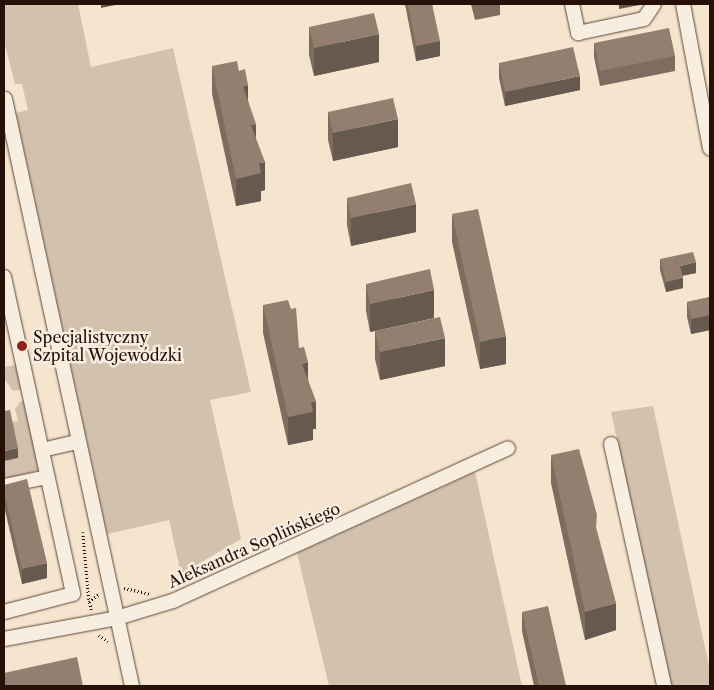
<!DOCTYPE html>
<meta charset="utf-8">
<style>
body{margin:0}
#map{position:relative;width:714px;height:690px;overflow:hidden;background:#f5e5ce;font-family:"Libre Caslon Text",serif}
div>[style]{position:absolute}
.green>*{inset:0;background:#d2c1ac}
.path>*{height:2.5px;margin-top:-1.25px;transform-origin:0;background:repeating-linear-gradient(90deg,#271008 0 1px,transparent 0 3.5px)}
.roads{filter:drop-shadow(0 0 1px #5a453a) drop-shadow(0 0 1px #5a453a)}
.minor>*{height:14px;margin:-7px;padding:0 7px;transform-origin:7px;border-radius:7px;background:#f8eedf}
.wall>*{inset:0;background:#7e6d5f}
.shaded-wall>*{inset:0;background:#66594e}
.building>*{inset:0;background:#927f6f}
.dots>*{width:14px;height:14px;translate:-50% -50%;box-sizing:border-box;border:2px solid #f8eedf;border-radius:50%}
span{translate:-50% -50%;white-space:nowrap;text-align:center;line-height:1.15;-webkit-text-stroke:5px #f8eedf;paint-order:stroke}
.poi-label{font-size:16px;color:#271008}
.left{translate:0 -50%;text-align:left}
.street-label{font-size:16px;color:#271008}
.frame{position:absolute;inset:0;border:5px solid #271008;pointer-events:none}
</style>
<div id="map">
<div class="green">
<i style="clip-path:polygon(4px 4px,78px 4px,91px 67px,173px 48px,251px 392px,210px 400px,241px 539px,181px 574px,169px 520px,107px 534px,16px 113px,28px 110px,22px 84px,15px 84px,4px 41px)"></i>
<i style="clip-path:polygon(21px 364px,23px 389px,13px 391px,4px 378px,4px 367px)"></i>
<i style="clip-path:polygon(21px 401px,25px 402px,41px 469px,4px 482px,4px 461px,18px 458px,11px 422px,18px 421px,15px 409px)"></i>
<i style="clip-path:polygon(653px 406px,710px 671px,710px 686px,671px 686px,611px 412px)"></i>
<i style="clip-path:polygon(475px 472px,522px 686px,329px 686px,297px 553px)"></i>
</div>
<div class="path">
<i style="left:83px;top:532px;width:69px;rotate:85deg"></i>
<i style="left:124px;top:588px;width:27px;rotate:13deg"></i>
<i style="left:91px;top:610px;width:8px;rotate:-104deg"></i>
<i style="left:89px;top:602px;width:13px;rotate:-39deg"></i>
<i style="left:99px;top:635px;width:11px;rotate:38deg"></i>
</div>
<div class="roads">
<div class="minor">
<i style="left:572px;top:4px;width:30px;rotate:78deg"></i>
<i style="left:578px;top:33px;width:67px;rotate:-12deg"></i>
<i style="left:644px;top:19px;width:18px;rotate:-56deg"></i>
<i style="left:683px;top:4px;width:147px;rotate:79.4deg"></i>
<i style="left:5px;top:99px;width:601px;rotate:77.79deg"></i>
<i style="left:4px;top:277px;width:324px;rotate:77.7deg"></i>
<i style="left:73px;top:594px;width:71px;rotate:165.4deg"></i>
<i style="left:611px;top:444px;width:248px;rotate:77.6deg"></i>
<i style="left:42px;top:450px;width:37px;rotate:-13deg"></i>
<i style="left:4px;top:486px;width:44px;rotate:-11.8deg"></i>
<i style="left:4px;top:639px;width:115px;rotate:-10.5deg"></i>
<i style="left:117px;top:618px;width:59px;rotate:-16.9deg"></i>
<i style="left:173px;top:601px;width:368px;rotate:-24.5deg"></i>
</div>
</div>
<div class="wall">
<i style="clip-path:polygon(405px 4px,432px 4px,440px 56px,416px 61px)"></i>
<i style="clip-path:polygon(471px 4px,500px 4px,500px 15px,475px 20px)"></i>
<i style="clip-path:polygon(309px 27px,379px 62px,314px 76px,309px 55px)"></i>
<i style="clip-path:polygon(594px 43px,675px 56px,675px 71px,600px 86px,594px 57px)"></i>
<i style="clip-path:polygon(499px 63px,580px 90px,505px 106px,499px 78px)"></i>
<i style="clip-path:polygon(212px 66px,239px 71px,248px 101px,256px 140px,265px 190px,261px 191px,261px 201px,236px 206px,212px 94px)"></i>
<i style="clip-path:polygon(328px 112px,398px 147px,333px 161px,328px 140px)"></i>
<i style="clip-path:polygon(347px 198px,416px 232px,351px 246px,347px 225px)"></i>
<i style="clip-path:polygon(452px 214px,506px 364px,480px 369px,452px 242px)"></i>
<i style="clip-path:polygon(660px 259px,696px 273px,682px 276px,683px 288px,666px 292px,660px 270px)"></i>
<i style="clip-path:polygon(366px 284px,434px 318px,370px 332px,366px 311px)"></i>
<i style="clip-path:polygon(710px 297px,710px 330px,691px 334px,687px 317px,687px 302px)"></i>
<i style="clip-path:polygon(263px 305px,299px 348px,308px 379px,316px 429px,313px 429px,313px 440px,288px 445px,263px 333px)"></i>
<i style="clip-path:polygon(375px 331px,445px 366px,380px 380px,375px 359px)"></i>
<i style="clip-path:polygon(551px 455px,616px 630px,585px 640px,551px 483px)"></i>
<i style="clip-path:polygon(4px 485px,47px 578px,22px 584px,4px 506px)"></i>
<i style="clip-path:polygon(522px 612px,566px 686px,534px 686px,522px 631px)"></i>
</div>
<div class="shaded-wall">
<i style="clip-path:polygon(101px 4px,120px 4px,101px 8px)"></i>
<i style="clip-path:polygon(619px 4px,645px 4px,619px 9px)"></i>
<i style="clip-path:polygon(379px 34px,379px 62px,314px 76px,314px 48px)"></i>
<i style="clip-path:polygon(440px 41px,440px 56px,416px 61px,416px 46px)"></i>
<i style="clip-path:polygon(580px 76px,580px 90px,505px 106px,505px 92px)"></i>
<i style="clip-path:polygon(248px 85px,248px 112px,243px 86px)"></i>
<i style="clip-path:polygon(398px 119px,398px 147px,333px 161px,333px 133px)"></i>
<i style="clip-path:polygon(256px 124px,256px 152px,251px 125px)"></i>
<i style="clip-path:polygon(265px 162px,265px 190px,261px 191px,261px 201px,236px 206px,236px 179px,259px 163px)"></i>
<i style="clip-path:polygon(416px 204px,416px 232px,351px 246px,351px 218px)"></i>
<i style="clip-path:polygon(696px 262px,696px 273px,680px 276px,680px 266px)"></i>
<i style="clip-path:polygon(683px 278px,683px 288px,666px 292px,666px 282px)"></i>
<i style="clip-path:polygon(434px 290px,434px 318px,370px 332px,370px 304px)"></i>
<i style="clip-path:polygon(710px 315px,710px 330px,691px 334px,691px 319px)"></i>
<i style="clip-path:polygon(506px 336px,506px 364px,480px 369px,480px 342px)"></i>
<i style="clip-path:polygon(445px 338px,445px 366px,380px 380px,380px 352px)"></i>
<i style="clip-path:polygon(308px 362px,308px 390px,302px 364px)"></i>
<i style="clip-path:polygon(316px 401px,316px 429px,313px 429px,313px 440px,288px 445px,288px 417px,311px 402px)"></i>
<i style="clip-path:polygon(18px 448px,18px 458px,4px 461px,4px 451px)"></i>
<i style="clip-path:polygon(47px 563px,47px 578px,22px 584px,22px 569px)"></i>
<i style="clip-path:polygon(616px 603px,616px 630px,585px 640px,585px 612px)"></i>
</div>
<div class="building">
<i style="clip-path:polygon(408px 4px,432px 4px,440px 41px,416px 46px)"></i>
<i style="clip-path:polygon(374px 13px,379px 34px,314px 48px,309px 27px)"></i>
<i style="clip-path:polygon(669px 28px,675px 56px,600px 71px,594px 43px)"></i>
<i style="clip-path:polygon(573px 47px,580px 76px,505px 92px,499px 63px)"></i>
<i style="clip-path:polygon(237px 61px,239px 71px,245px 69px,248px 85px,243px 86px,256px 124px,251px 125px,265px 162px,259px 163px,261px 173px,236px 179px,212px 66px)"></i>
<i style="clip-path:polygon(393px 98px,398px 119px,333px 133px,328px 112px)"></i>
<i style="clip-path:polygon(411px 183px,416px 204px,351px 218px,347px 198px)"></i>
<i style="clip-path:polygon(478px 209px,506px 336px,480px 342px,452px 214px)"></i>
<i style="clip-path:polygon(693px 252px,696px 262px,680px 266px,683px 278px,666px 282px,660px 259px)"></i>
<i style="clip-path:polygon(430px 269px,434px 290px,370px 304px,366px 284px)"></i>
<i style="clip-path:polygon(710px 297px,710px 315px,691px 319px,687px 302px)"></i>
<i style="clip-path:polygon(288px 300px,291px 309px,296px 308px,299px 348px,304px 347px,308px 362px,302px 364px,316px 401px,311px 402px,313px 412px,288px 417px,263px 305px)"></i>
<i style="clip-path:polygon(440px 317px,445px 338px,380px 352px,375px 331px)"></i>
<i style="clip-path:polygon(10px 410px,18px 448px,4px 451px,4px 411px)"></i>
<i style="clip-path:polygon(579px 449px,597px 515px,596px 527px,616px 603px,585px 612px,551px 455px)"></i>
<i style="clip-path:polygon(27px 479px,47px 563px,22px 569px,4px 491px,4px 485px)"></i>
<i style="clip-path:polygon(548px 606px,566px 686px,539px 686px,522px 612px)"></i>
<i style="clip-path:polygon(77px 657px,83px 686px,4px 686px,4px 673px)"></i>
</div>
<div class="dots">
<i style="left:22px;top:346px;background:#8f2418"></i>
</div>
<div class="poi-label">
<span class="left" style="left:33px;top:346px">Specjalistyczny<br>Szpital Wojewódzki</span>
</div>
<div class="street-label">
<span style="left:254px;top:545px;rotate:-24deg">Aleksandra Soplińskiego</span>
</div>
<div class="frame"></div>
</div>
